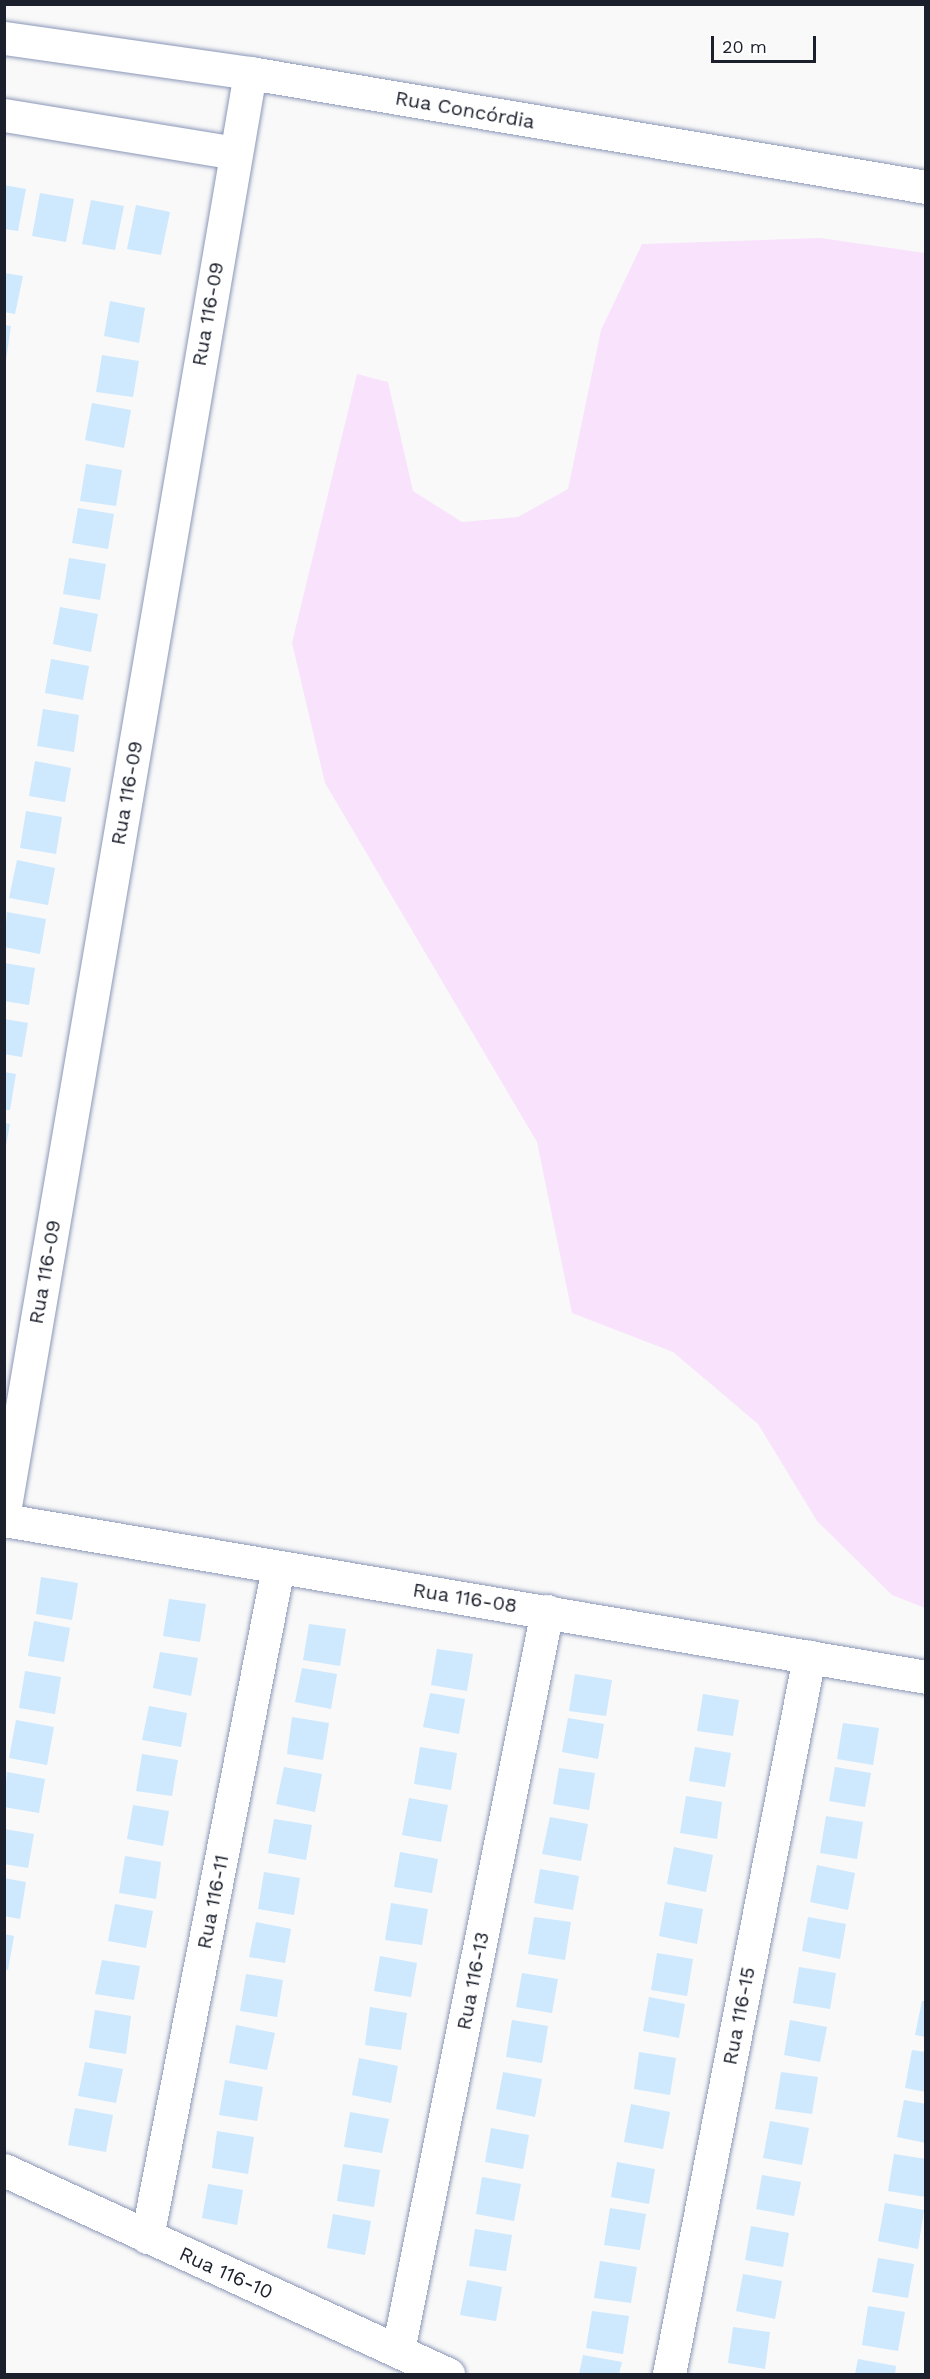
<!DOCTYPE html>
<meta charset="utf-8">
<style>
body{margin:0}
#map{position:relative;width:930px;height:2379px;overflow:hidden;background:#f9f9f9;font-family:"Work Sans",sans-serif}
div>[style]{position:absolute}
.green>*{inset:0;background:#f9e2fc}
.building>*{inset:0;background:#cee8fd}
.roads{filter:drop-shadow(0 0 2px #8b97b7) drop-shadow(0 0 2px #8b97b7)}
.minor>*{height:33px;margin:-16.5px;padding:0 16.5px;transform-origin:16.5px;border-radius:16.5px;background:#fff}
span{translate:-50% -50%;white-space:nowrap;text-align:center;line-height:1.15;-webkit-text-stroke:6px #fff;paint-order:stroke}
.street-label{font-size:20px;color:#1b202c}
.frame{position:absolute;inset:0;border:6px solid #1b202c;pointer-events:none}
.scale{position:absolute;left:711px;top:36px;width:105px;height:27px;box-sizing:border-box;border:3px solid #1b202c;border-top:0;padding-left:8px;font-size:18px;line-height:21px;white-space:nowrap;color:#1b202c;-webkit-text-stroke:4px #fff;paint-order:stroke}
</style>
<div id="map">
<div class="green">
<i style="clip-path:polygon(820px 238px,925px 253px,925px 1608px,892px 1595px,817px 1521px,758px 1424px,673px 1352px,572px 1313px,537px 1142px,325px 783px,292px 643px,357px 374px,388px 382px,413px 491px,462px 522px,518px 517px,568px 489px,601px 330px,642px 244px)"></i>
</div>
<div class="building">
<i style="clip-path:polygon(4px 185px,26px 189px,18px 231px,4px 229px)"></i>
<i style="clip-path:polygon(40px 193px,74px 199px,66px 242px,32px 236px)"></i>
<i style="clip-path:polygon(91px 200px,124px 206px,115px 250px,82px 244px)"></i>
<i style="clip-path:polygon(136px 205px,170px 212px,161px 255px,127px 249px)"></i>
<i style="clip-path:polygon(4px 273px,23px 276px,15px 314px,4px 312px)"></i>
<i style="clip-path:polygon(110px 301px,145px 308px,139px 343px,104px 336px)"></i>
<i style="clip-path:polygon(4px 325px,11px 326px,6px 361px,4px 361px)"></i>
<i style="clip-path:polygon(102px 355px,139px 361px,133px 397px,96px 392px)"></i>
<i style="clip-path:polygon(92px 403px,131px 410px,124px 448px,85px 440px)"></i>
<i style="clip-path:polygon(86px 464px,122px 470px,116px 506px,80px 501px)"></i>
<i style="clip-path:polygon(78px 508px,114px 514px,108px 549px,72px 543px)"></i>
<i style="clip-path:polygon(69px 558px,106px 564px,100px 600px,63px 594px)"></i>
<i style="clip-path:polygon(60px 607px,98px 614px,91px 652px,53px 644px)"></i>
<i style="clip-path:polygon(51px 659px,89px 666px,83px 700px,45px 693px)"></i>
<i style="clip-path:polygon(43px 709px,79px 715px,74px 752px,37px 746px)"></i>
<i style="clip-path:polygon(35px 761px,71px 768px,65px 802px,29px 796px)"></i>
<i style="clip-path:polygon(26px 811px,62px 817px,56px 854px,20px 848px)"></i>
<i style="clip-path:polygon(17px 860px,55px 868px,48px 905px,9px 898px)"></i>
<i style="clip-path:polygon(7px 912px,46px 919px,40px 954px,4px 947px)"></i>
<i style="clip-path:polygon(4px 963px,35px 968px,29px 1005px,4px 1001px)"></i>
<i style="clip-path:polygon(4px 1019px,28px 1023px,22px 1057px,4px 1054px)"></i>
<i style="clip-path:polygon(4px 1072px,16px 1074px,10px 1110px,4px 1110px)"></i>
<i style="clip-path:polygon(4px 1123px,10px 1124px,6px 1146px,4px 1146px)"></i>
<i style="clip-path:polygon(41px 1577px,78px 1583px,72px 1620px,36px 1614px)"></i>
<i style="clip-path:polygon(169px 1599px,206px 1604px,200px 1642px,163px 1636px)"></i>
<i style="clip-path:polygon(34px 1621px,70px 1628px,64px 1662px,28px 1656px)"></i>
<i style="clip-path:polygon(309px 1624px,346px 1629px,340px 1666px,303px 1660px)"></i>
<i style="clip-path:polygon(437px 1649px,473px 1654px,467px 1691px,431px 1685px)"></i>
<i style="clip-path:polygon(160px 1652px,198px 1658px,191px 1696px,153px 1688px)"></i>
<i style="clip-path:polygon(302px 1668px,337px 1674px,331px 1709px,295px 1702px)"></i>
<i style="clip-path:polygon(25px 1671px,61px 1677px,55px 1714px,19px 1708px)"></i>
<i style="clip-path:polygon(575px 1674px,612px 1680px,606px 1716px,569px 1711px)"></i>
<i style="clip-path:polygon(430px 1693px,465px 1699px,459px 1734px,423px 1727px)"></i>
<i style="clip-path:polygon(703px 1694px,739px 1700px,733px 1736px,697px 1731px)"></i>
<i style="clip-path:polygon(149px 1706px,187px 1713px,181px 1747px,142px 1740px)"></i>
<i style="clip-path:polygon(292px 1717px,329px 1723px,323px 1760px,287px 1754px)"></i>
<i style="clip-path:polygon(568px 1718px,604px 1724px,598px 1759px,562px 1752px)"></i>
<i style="clip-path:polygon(16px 1720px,54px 1727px,47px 1765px,9px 1758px)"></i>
<i style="clip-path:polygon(843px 1723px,879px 1728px,873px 1765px,837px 1759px)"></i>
<i style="clip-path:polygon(420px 1747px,457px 1753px,451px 1790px,414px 1784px)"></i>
<i style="clip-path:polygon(695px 1747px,731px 1753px,725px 1787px,689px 1781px)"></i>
<i style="clip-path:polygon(142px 1754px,178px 1760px,172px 1796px,136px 1791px)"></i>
<i style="clip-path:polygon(284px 1767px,322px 1774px,315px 1812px,276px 1804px)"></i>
<i style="clip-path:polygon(835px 1767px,871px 1773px,865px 1807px,829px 1801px)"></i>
<i style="clip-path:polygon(559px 1768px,595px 1773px,589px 1810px,553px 1804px)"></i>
<i style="clip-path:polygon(7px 1772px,45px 1779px,39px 1813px,4px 1807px)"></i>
<i style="clip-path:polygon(686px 1796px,722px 1802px,717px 1839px,680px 1833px)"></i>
<i style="clip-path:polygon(409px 1798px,448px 1805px,441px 1842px,402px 1835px)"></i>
<i style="clip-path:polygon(133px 1805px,169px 1811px,163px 1846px,127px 1839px)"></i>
<i style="clip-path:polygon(826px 1816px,863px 1822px,857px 1859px,820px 1853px)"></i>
<i style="clip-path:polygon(550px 1817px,588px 1824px,581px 1861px,542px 1854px)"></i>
<i style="clip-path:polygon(274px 1819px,312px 1825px,306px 1860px,268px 1853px)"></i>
<i style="clip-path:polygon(4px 1829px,34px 1834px,28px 1868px,4px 1864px)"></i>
<i style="clip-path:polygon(674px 1847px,713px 1855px,706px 1892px,667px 1884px)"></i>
<i style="clip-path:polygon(400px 1852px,438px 1859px,432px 1893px,394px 1887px)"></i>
<i style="clip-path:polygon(125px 1856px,161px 1862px,156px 1899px,119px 1893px)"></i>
<i style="clip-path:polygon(817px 1865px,855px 1873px,848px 1910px,810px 1902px)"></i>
<i style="clip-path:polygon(540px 1869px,579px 1876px,573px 1910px,534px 1903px)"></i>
<i style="clip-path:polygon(264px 1872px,300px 1878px,294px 1915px,258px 1909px)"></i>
<i style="clip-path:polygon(4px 1878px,26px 1882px,20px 1919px,4px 1916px)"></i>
<i style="clip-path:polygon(665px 1902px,703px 1909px,697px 1944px,659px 1936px)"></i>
<i style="clip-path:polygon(391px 1903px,428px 1909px,422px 1945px,385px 1940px)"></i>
<i style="clip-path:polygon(115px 1904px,153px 1911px,146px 1948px,108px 1941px)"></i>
<i style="clip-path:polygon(534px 1917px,571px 1922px,565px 1960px,528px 1954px)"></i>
<i style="clip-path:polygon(808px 1917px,846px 1924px,840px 1959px,802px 1951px)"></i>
<i style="clip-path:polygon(256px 1922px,291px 1929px,285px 1963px,249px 1957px)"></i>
<i style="clip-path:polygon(4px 1934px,14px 1936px,8px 1970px,4px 1969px)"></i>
<i style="clip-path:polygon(657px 1953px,693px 1959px,687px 1996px,651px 1990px)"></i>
<i style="clip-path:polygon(380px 1956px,417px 1963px,411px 1997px,374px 1991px)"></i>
<i style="clip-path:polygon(102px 1960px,140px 1966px,134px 2000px,95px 1994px)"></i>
<i style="clip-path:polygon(799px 1967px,836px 1973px,830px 2009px,793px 2003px)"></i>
<i style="clip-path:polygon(522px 1973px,558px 1979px,552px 2013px,516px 2007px)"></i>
<i style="clip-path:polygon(246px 1974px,283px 1980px,277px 2017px,240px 2011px)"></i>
<i style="clip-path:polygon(649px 1997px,685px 2004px,679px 2038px,643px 2031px)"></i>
<i style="clip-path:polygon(922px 2001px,926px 2001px,926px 2037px,915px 2035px)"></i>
<i style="clip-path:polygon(370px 2007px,407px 2013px,401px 2050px,365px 2045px)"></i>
<i style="clip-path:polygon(95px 2010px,131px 2016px,126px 2054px,89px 2048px)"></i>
<i style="clip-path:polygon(512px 2020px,548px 2026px,542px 2063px,506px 2057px)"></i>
<i style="clip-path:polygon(790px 2020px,827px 2027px,820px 2062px,784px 2055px)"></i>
<i style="clip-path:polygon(236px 2025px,275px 2033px,267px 2070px,229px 2063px)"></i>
<i style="clip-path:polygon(912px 2050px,926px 2052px,926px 2092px,905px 2088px)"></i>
<i style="clip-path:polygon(639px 2052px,676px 2058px,670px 2095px,634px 2089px)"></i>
<i style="clip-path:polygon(359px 2058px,398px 2066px,391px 2103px,352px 2095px)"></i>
<i style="clip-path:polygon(85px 2062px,123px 2069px,116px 2103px,78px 2096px)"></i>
<i style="clip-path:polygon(503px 2072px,542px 2079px,535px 2117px,496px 2109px)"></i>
<i style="clip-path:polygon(781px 2072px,818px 2077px,812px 2114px,775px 2109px)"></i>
<i style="clip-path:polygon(225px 2080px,263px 2087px,257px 2121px,219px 2115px)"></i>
<i style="clip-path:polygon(904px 2100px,926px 2104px,926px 2143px,897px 2137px)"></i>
<i style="clip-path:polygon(631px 2104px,670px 2112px,663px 2149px,624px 2142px)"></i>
<i style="clip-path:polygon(75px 2108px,113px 2115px,106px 2152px,68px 2145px)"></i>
<i style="clip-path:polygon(350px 2112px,389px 2119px,382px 2153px,344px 2147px)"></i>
<i style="clip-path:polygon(770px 2121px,809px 2128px,802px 2165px,763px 2158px)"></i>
<i style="clip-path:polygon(491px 2128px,529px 2135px,523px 2169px,485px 2162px)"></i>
<i style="clip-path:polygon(217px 2131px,254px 2137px,248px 2174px,212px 2168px)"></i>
<i style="clip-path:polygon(894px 2154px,926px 2159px,926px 2197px,888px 2191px)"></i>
<i style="clip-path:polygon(617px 2162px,655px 2169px,649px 2204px,611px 2197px)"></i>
<i style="clip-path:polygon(343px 2164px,380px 2170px,374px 2207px,337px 2201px)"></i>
<i style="clip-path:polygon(762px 2175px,801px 2182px,794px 2216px,756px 2209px)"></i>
<i style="clip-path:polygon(482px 2177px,521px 2184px,514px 2221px,476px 2214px)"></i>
<i style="clip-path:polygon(208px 2184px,243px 2190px,237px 2225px,202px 2218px)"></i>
<i style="clip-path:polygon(885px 2203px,924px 2210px,918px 2249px,878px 2241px)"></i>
<i style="clip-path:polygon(610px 2208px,646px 2214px,640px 2250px,604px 2245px)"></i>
<i style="clip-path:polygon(333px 2214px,371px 2221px,365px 2255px,327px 2248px)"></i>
<i style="clip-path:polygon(751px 2226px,789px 2233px,783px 2267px,745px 2260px)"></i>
<i style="clip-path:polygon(475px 2229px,512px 2235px,506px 2271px,469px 2266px)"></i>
<i style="clip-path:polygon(878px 2258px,914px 2264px,908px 2298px,872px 2292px)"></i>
<i style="clip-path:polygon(600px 2261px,637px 2267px,631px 2303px,594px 2298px)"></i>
<i style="clip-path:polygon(743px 2274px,782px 2281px,775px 2319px,736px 2311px)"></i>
<i style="clip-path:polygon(467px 2280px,502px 2287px,496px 2321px,460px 2315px)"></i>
<i style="clip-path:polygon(868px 2306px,905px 2312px,898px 2351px,862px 2345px)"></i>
<i style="clip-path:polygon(592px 2311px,629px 2316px,623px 2354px,586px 2348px)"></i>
<i style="clip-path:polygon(733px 2327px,770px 2332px,765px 2369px,728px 2363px)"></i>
<i style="clip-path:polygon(583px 2355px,622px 2362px,619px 2374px,579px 2374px)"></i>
<i style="clip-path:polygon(858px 2359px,896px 2366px,895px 2374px,855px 2374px)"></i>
</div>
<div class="roads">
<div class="minor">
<i style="left:4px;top:38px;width:248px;rotate:8.1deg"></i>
<i style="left:250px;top:73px;width:686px;rotate:9.57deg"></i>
<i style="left:4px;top:115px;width:235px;rotate:9.3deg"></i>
<i style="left:4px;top:1512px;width:1460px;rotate:-80.3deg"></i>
<i style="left:4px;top:1520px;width:935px;rotate:9.66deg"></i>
<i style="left:4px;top:2170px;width:489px;rotate:24.7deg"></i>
<i style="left:147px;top:2237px;width:683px;rotate:-78.94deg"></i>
<i style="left:398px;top:2350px;width:754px;rotate:-78.6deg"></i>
<i style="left:669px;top:2374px;width:731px;rotate:-78.95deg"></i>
</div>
</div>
<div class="street-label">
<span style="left:465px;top:110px;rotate:10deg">Rua Concórdia</span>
<span style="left:208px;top:314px;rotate:-80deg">Rua 116-09</span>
<span style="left:127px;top:793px;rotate:-80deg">Rua 116-09</span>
<span style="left:45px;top:1272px;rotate:-80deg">Rua 116-09</span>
<span style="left:465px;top:1598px;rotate:9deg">Rua 116-08</span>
<span style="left:213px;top:1902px;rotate:-79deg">Rua 116-11</span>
<span style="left:473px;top:1981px;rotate:-79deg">Rua 116-13</span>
<span style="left:739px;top:2016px;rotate:-79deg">Rua 116-15</span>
<span style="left:226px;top:2273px;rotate:24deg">Rua 116-10</span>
</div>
<div class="frame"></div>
<div class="scale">20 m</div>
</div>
